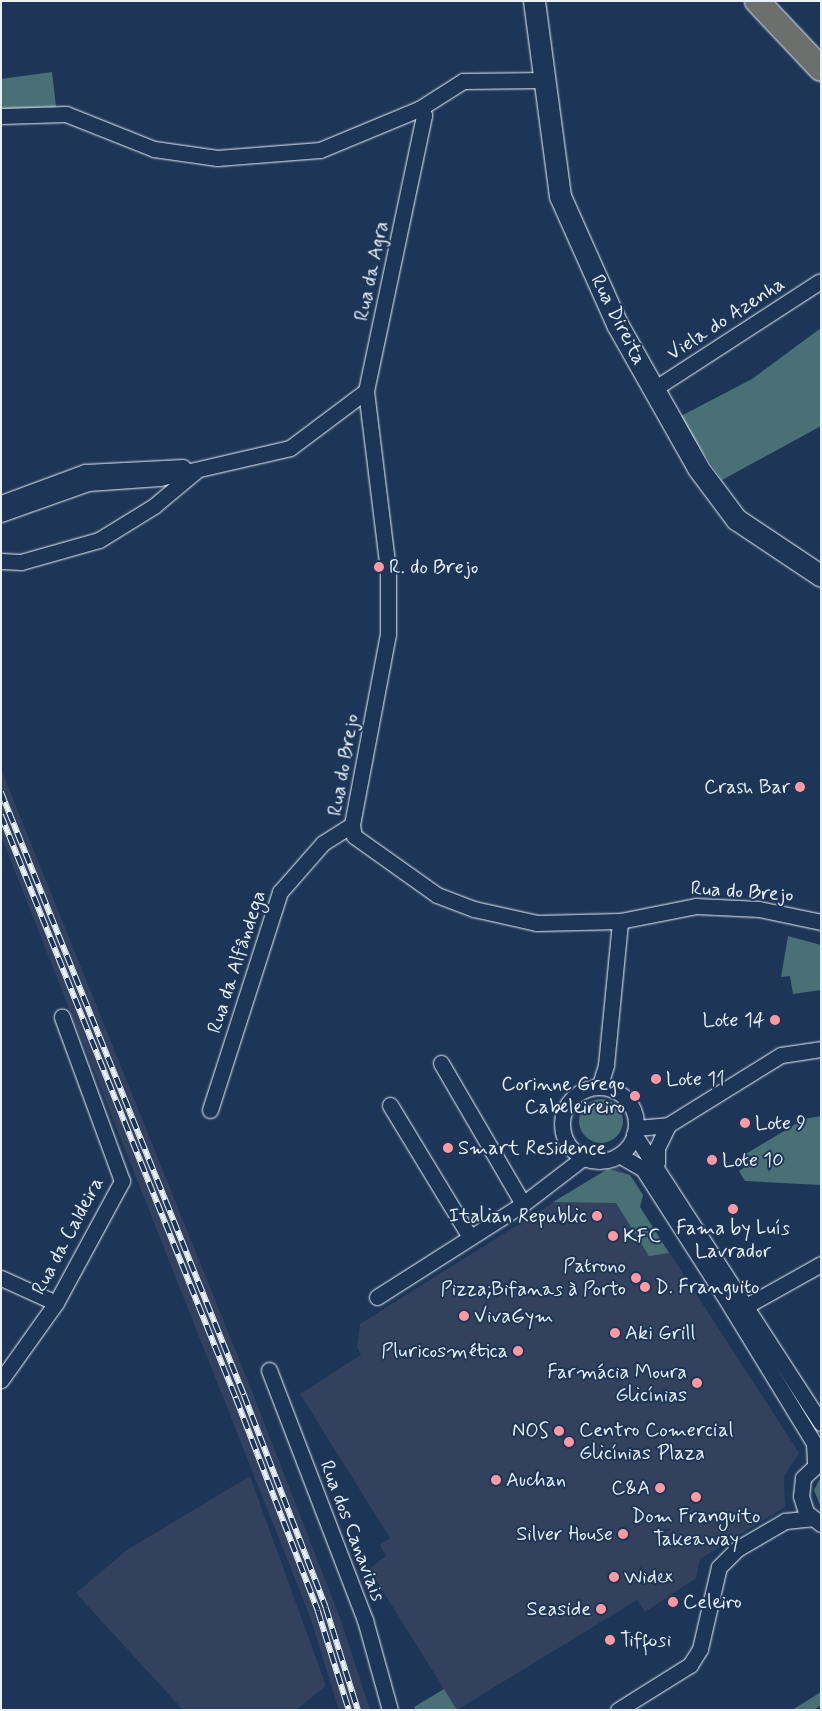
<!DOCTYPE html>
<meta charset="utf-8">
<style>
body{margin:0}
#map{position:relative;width:822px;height:1711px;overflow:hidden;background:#1d3557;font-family:Mynerve,sans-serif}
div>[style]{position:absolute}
.built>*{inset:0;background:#32425e}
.green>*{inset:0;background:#497075}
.round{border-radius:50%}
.roads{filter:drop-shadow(0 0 1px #e8f1f8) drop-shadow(0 0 1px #e8f1f8)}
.minor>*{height:15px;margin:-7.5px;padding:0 7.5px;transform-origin:7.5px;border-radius:7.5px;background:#1d3557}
.minor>.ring{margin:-7.5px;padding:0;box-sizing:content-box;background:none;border:15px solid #1d3557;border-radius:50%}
.secondary>*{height:21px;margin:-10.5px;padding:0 10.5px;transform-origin:10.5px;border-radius:10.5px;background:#1d3557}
.primary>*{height:24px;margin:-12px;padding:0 12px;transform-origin:12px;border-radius:12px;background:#6b706d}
.rail>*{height:5.5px;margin-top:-2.75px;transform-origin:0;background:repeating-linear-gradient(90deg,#1d3557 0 11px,#e8f1f8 0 22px);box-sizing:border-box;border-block:1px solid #e8f1f8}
.dots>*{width:14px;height:14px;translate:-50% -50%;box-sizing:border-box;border:2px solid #1d3557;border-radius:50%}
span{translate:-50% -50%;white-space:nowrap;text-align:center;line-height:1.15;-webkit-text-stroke:4px #1d3557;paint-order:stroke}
.street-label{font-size:20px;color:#e8f1f8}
.poi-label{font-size:20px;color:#e8f1f8}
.left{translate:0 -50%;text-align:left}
.right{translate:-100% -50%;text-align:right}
.frame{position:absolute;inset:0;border:2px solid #e8f1f8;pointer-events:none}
</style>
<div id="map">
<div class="built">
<i style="clip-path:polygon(1px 769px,249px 1384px,340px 1618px,370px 1710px,339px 1710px,310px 1617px,1px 836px)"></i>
<i style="clip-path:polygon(617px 1168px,630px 1175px,643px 1195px,640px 1207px,799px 1453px,784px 1477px,785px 1507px,700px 1559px,696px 1578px,645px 1612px,637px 1600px,457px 1710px,369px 1569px,386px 1556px,380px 1545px,390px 1538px,300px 1394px,361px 1355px,357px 1347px,360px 1324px,600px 1173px)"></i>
<i style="clip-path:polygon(250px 1476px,326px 1686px,296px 1710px,183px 1710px,76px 1593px,127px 1550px)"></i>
</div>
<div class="green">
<i style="clip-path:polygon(52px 72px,56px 107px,1px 109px,1px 79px)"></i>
<i style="clip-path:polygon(821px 328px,821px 426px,722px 480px,679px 417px,752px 379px)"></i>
<i style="clip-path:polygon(788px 936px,821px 945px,821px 990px,793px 994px,790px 976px,781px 977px)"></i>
<i class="round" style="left:579px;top:1099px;width:44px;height:44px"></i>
<i style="clip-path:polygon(821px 1116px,821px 1185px,745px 1181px,739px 1171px,749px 1164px,744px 1155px,804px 1119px)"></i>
<i style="clip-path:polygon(608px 1169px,630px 1175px,643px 1195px,640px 1207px,669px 1253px,649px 1256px,616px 1203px,553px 1202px)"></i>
<i style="clip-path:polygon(821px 1477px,821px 1508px,814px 1490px)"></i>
<i style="clip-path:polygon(444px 1689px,457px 1710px,416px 1710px,414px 1707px)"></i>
<i style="clip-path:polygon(821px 1692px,821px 1705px,814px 1710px,792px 1710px)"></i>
</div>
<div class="roads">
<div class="minor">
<i style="left:1px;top:116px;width:65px;rotate:-1.8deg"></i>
<i style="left:66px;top:114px;width:95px;rotate:21.7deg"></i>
<i style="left:154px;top:149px;width:64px;rotate:8.1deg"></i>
<i style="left:217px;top:158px;width:103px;rotate:-4.4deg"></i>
<i style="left:320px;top:150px;width:107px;rotate:-22.5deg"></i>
<i style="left:419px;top:109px;width:52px;rotate:-32.5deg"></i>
<i style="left:463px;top:81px;width:80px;rotate:-0.7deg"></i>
<i style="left:654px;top:389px;width:197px;rotate:-33deg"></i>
<i style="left:366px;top:391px;width:179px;rotate:83deg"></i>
<i style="left:388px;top:569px;width:65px;rotate:90deg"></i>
<i style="left:388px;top:634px;width:194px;rotate:100.7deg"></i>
<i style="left:352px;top:825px;width:11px;rotate:80deg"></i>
<i style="left:354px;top:836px;width:102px;rotate:35.4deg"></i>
<i style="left:437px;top:895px;width:40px;rotate:21deg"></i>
<i style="left:474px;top:909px;width:65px;rotate:12.5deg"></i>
<i style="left:537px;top:923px;width:83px;rotate:-1.4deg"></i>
<i style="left:620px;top:921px;width:77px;rotate:-11.2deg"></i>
<i style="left:696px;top:906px;width:63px;rotate:2.7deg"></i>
<i style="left:759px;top:909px;width:63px;rotate:11.8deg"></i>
<i style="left:1px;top:503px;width:90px;rotate:-20.3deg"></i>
<i style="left:85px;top:472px;width:98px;rotate:-2.9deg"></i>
<i style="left:1px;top:514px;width:92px;rotate:-19.6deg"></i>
<i style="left:88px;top:483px;width:72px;rotate:-4deg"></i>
<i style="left:160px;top:478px;width:133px;rotate:-13deg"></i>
<i style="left:290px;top:448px;width:95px;rotate:-36.9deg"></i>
<i style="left:366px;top:391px;width:282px;rotate:-78.1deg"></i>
<i style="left:424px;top:115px;width:8px;rotate:-130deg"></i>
<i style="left:1px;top:561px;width:20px;rotate:3deg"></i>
<i style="left:21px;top:562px;width:81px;rotate:-15.8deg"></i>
<i style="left:99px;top:540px;width:65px;rotate:-31.7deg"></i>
<i style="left:154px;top:506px;width:55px;rotate:-39.8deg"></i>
<i style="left:441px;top:1063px;width:163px;rotate:59.8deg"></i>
<i style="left:600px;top:1085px;width:21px;rotate:-73deg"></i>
<i style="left:606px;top:1065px;width:145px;rotate:-84.4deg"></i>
<i class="ring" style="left:562px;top:1087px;width:59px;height:59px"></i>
<i style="left:390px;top:1105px;width:154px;rotate:58.8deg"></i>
<i style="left:210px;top:1110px;width:229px;rotate:-72.2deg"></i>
<i style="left:280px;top:892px;width:65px;rotate:-48.7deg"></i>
<i style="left:323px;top:843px;width:34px;rotate:-32deg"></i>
<i style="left:636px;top:1128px;width:32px;rotate:-5deg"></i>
<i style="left:668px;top:1125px;width:133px;rotate:-31.8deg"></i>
<i style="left:781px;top:1055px;width:40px;rotate:-8.5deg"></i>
<i style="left:634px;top:1134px;width:344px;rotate:57.1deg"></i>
<i style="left:619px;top:1155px;width:28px;rotate:30deg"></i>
<i style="left:643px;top:1169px;width:148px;rotate:57.4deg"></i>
<i style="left:723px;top:1294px;width:175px;rotate:58.6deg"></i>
<i style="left:814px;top:1443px;width:21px;rotate:87deg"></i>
<i style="left:657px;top:1163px;width:15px;rotate:-90deg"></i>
<i style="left:657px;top:1148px;width:25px;rotate:-64deg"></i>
<i style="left:1px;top:1278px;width:60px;rotate:24.4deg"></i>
<i style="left:377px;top:1297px;width:173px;rotate:-32.5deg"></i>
<i style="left:523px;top:1204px;width:76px;rotate:-37.5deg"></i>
<i style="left:746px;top:1306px;width:86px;rotate:-29.2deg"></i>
<i style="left:269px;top:1370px;width:268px;rotate:69deg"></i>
<i style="left:365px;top:1620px;width:93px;rotate:74.5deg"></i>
<i style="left:1px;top:1380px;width:95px;rotate:-54.5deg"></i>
<i style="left:56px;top:1303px;width:139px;rotate:-61.6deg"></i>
<i style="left:122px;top:1181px;width:175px;rotate:-110.1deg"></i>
<i style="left:821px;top:1461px;width:25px;rotate:137deg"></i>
<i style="left:803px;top:1478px;width:18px;rotate:96deg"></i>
<i style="left:801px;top:1496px;width:17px;rotate:73deg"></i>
<i style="left:806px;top:1512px;width:19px;rotate:39deg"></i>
<i style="left:618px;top:1710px;width:85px;rotate:-32deg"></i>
<i style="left:690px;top:1665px;width:19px;rotate:-58deg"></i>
<i style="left:700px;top:1649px;width:84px;rotate:-77deg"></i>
<i style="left:719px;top:1567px;width:25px;rotate:-45deg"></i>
<i style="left:737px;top:1549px;width:56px;rotate:-30.3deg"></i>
<i style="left:785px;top:1521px;width:27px;rotate:-6deg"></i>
</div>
<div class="secondary">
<i style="left:534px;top:1px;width:197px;rotate:82.4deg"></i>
<i style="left:560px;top:196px;width:140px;rotate:66deg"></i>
<i style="left:617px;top:324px;width:165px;rotate:60.6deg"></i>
<i style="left:698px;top:468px;width:64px;rotate:53.3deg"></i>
<i style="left:736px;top:519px;width:102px;rotate:33.8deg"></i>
</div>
<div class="primary">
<i style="left:757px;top:1px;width:93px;rotate:46.7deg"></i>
</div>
</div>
<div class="rail">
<i style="left:1px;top:792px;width:650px;rotate:68.05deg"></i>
<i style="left:244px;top:1395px;width:228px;rotate:68.9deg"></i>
<i style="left:326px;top:1608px;width:107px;rotate:72.6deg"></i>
<i style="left:1px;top:815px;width:629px;rotate:68.05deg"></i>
<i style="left:236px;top:1398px;width:228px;rotate:68.9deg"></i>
<i style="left:318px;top:1611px;width:104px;rotate:72.6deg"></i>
</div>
<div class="dots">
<i style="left:379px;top:567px;background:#ff9aa2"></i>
<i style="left:800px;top:787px;background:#ff9aa2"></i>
<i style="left:775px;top:1020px;background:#ff9aa2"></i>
<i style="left:656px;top:1079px;background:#ff9aa2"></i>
<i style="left:635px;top:1096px;background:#ff9aa2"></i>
<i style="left:745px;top:1123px;background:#ff9aa2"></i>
<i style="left:448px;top:1148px;background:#ff9aa2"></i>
<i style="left:712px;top:1160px;background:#ff9aa2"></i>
<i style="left:733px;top:1209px;background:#ff9aa2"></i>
<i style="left:597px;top:1216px;background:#ff9aa2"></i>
<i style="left:613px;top:1236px;background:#ff9aa2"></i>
<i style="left:636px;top:1278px;background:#ff9aa2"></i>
<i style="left:645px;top:1287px;background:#ff9aa2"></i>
<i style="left:464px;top:1316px;background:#ff9aa2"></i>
<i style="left:615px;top:1333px;background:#ff9aa2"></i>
<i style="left:518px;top:1351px;background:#ff9aa2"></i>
<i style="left:697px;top:1383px;background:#ff9aa2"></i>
<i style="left:559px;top:1431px;background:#ff9aa2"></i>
<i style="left:569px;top:1442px;background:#ff9aa2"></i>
<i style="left:496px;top:1480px;background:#ff9aa2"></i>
<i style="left:660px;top:1488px;background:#ff9aa2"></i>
<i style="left:696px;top:1497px;background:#ff9aa2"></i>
<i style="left:623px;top:1534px;background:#ff9aa2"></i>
<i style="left:614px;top:1577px;background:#ff9aa2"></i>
<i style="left:673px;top:1602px;background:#ff9aa2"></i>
<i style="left:601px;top:1609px;background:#ff9aa2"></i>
<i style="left:610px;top:1640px;background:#ff9aa2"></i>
</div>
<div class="street-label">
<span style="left:372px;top:271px;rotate:-78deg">Rua da Agra</span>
<span style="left:726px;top:319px;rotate:-33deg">Viela do Azenha</span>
<span style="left:618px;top:320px;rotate:63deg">Rua Direita</span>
<span style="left:344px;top:765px;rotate:-80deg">Rua do Brejo</span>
<span style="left:742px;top:892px;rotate:4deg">Rua do Brejo</span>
<span style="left:237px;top:962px;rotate:-72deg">Rua da Alfândega</span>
<span style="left:68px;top:1236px;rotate:-62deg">Rua da Caldeira</span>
<span style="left:352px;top:1531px;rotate:69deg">Rua dos Canaviais</span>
</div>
<div class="poi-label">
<span class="left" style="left:389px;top:567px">R. do Brejo</span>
<span class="right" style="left:790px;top:787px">Crash Bar</span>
<span class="right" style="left:765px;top:1020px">Lote 14</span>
<span class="left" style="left:666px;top:1079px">Lote 11</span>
<span class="right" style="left:625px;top:1096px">Corinne Grego<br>Cabeleireiro</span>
<span class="left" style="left:755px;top:1123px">Lote 9</span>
<span class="left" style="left:458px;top:1148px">Smart Residence</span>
<span class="left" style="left:722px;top:1160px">Lote 10</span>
<span class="right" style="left:587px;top:1216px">Italian Republic</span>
<span style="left:733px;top:1240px">Fama by Luís<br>Lavrador</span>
<span class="left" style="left:623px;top:1236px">KFC</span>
<span class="right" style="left:626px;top:1278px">Patrono<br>Pizza;Bifanas à Porto</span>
<span class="left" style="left:655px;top:1287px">D. Franguito</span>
<span class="left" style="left:474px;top:1316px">VivaGym</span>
<span class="left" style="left:625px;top:1333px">Aki Grill</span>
<span class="right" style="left:508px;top:1351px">Pluricosmética</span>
<span class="right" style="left:687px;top:1384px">Farmácia Moura<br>Glicínias</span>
<span class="left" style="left:579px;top:1442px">Centro Comercial<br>Glicínias Plaza</span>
<span class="right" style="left:549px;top:1431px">NOS</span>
<span class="left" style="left:506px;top:1480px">Auchan</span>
<span class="right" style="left:650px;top:1488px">C&amp;A</span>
<span style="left:696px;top:1528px">Dom Franguito<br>Takeaway</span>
<span class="right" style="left:613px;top:1534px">Silver House</span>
<span class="left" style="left:624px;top:1577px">Widex</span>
<span class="left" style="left:683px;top:1602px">Celeiro</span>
<span class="right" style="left:591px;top:1609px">Seaside</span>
<span class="left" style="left:620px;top:1640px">Tiffosi</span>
</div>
<div class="frame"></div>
</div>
